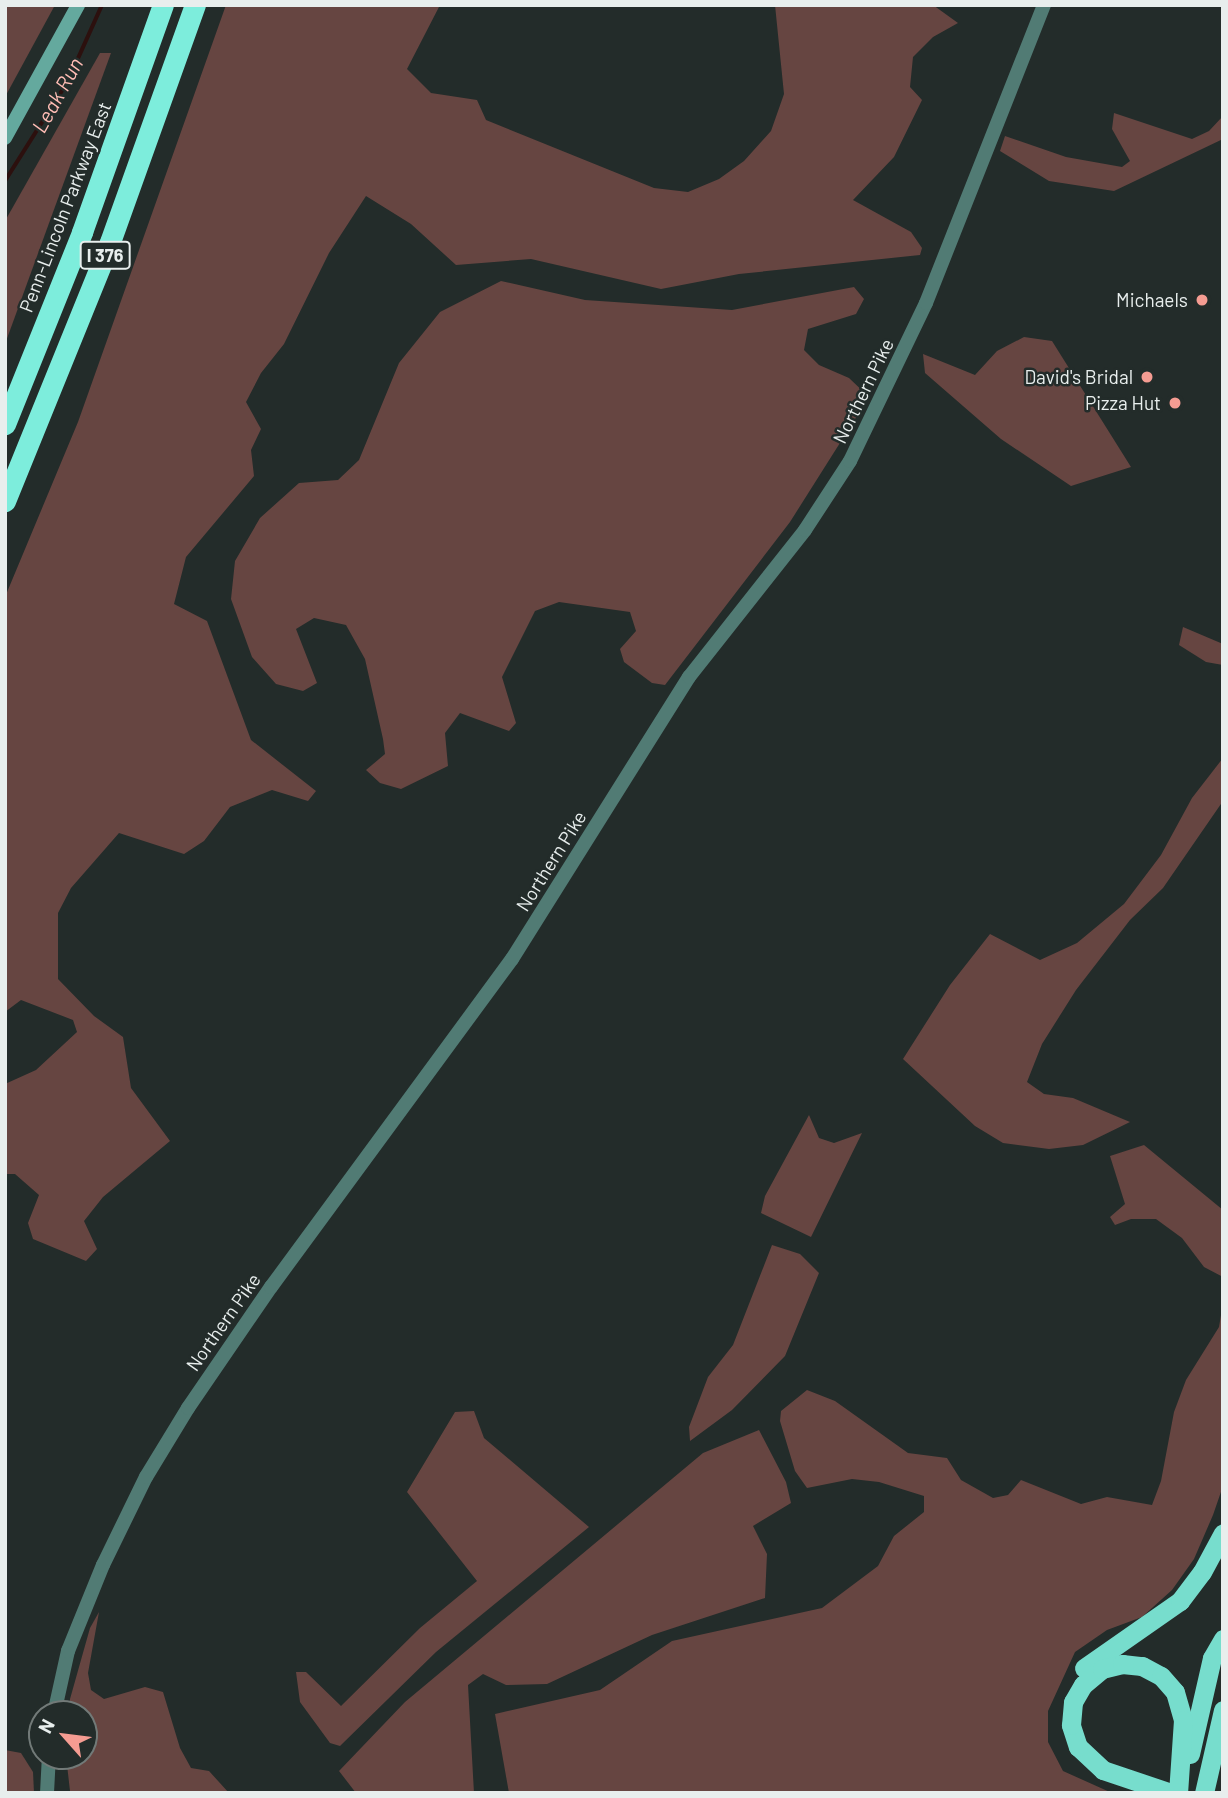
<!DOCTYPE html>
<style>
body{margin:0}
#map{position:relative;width:1228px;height:1798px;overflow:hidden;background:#232c2a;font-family:Barlow,sans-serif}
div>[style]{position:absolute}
.forest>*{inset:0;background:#664541}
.stream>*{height:3.5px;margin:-1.75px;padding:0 1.75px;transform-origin:1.75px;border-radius:1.75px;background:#2c100e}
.tertiary>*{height:14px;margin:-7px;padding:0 7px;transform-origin:7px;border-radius:7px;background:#517b74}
.secondary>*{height:14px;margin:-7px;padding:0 7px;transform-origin:7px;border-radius:7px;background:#64a99e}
.trunk>*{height:19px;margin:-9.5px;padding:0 9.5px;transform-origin:9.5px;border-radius:9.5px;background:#77ddcd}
.motorway>*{height:21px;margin:-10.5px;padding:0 10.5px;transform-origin:10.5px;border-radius:10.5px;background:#7deddc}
.dots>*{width:19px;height:19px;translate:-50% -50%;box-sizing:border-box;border:4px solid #232c2a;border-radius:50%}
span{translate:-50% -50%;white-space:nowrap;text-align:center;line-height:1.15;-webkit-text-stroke:5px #232c2a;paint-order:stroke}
.shield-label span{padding:2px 5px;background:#232c2a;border:2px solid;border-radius:5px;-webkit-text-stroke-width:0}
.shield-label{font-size:18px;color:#e8eeed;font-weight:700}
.street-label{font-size:19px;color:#e8eeed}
.poi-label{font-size:19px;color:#e8eeed}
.right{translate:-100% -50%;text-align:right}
.water-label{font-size:21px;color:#ffbdb5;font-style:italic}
.frame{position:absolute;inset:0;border:7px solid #e8eeed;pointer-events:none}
.north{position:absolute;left:28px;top:1700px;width:70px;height:70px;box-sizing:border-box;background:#232c2a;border:2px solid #727a78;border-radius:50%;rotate:298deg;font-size:19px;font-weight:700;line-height:28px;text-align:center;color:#e8eeed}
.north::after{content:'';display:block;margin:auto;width:24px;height:32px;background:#f59c92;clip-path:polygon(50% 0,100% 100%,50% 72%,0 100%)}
</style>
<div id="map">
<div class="forest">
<i style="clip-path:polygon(5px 5px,55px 5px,5px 97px)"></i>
<i style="clip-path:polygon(226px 5px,440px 5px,407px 69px,431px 93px,477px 100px,486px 120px,654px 188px,688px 192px,719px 179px,744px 161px,771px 131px,784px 94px,775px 5px,933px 5px,958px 23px,933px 37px,913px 57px,910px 87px,922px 100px,894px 157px,853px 200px,911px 232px,922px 248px,920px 255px,739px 274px,661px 289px,531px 259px,456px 265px,411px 224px,366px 196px,329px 253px,284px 344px,261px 373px,246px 402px,261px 429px,251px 450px,254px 476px,186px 557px,174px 604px,207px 621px,251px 740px,316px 791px,308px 801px,272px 790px,230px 807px,204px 841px,184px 854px,119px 833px,71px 888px,58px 913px,58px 979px,94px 1016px,123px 1037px,131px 1088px,170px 1141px,103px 1197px,84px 1221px,97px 1249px,86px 1261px,33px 1239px,28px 1223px,39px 1195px,15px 1174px,5px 1174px,5px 1084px,36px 1070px,77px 1032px,73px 1020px,21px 1000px,5px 1012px,5px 597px,78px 422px)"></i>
<i style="clip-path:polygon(100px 53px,111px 53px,5px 344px,5px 221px)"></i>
<i style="clip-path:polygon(1114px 113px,1192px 139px,1209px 131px,1223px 116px,1223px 139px,1114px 191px,1049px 181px,1000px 151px,1005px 136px,1066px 157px,1122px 167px,1130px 161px,1112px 129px)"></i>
<i style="clip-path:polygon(501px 281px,585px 300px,732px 310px,854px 287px,864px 299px,856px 314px,808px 329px,804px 350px,819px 365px,849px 378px,869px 397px,790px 522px,665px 685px,652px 683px,624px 662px,620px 649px,636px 631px,630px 612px,559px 602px,535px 611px,502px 677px,516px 723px,509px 731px,460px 713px,445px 733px,448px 766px,401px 789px,380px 783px,366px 770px,385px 754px,383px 739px,365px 659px,346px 625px,314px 618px,296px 629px,317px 683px,303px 691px,276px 684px,252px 657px,231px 599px,235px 561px,260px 518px,299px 483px,338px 480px,359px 460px,399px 363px,440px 312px)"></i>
<i style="clip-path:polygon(1024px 337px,1052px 341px,1131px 467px,1071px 486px,1001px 439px,925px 373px,923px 354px,975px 375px,997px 351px)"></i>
<i style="clip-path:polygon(1183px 627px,1223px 644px,1223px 665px,1206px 662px,1179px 645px)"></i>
<i style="clip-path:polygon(1223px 758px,1223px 801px,1163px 888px,1130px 920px,1076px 990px,1042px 1044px,1027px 1082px,1044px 1094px,1073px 1098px,1130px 1122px,1083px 1145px,1049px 1149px,1003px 1143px,975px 1126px,903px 1059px,950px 985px,990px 934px,1040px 960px,1077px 943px,1124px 904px,1161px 855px,1192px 798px)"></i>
<i style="clip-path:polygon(809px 1115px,819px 1138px,834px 1143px,862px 1133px,811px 1237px,761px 1213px,765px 1196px)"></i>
<i style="clip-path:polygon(1144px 1145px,1223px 1210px,1223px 1277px,1204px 1267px,1182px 1238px,1156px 1219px,1131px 1219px,1115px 1225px,1110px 1217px,1125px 1204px,1110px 1156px)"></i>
<i style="clip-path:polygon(772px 1245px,800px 1254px,819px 1273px,785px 1356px,732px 1410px,690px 1441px,689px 1427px,708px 1377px,733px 1345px)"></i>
<i style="clip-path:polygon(1223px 1303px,1223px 1486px,1213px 1515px,1194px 1559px,1172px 1590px,1142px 1617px,1107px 1630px,1075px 1652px,1048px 1711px,1048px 1742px,1063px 1771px,1112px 1793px,509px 1793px,495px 1714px,600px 1690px,672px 1641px,822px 1608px,878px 1566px,894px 1536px,924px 1512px,924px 1496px,879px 1482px,852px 1479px,807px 1488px,795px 1471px,780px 1421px,781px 1411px,807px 1390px,835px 1401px,908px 1453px,947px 1458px,961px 1480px,993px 1498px,1008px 1495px,1021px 1480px,1081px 1504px,1107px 1497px,1152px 1505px,1161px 1481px,1174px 1412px,1186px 1380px,1219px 1327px)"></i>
<i style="clip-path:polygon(474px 1411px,484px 1438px,589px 1527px,436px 1652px,340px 1746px,330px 1743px,300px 1702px,296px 1672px,306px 1672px,341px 1706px,420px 1628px,477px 1581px,407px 1492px,455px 1412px)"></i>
<i style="clip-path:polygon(759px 1430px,786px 1482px,791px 1503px,753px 1526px,767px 1554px,765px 1598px,652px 1635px,547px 1684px,506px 1685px,483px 1674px,468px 1685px,474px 1793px,356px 1793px,339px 1771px,405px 1702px,703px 1453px)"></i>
<i style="clip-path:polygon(99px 1612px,88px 1673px,91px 1690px,104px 1699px,145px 1687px,163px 1692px,180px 1748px,191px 1768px,209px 1771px,229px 1793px,70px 1791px,66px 1756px,84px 1756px,84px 1714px,69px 1714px,70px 1699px,90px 1628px)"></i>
<i style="clip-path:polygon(5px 1750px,21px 1753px,33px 1772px,34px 1793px,5px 1793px)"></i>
</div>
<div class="stream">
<i style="left:5px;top:181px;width:116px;rotate:-57.7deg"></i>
<i style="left:67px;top:83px;width:85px;rotate:-65.8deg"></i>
</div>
<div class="tertiary">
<i style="left:54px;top:1714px;width:65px;rotate:-77.5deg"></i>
<i style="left:68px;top:1651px;width:93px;rotate:-67.9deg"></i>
<i style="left:103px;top:1565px;width:98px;rotate:-64deg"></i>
<i style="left:146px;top:1477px;width:81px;rotate:-58.7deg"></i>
<i style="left:188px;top:1408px;width:147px;rotate:-55.6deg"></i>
<i style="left:271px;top:1287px;width:407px;rotate:-53.7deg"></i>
<i style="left:512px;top:959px;width:333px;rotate:-57.9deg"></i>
<i style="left:689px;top:677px;width:187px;rotate:-51.7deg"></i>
<i style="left:805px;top:530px;width:82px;rotate:-56.9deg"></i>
<i style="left:850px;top:461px;width:175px;rotate:-64.3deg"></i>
<i style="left:926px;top:303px;width:321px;rotate:-68.4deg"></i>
<i style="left:47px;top:1793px;width:37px;rotate:-87deg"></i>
</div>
<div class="secondary">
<i style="left:5px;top:138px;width:152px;rotate:-61.2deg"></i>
</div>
<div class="trunk">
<i style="left:1084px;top:1668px;width:117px;rotate:-34.9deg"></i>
<i style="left:1180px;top:1601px;width:36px;rotate:-53deg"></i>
<i style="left:1202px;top:1572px;width:44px;rotate:-61.7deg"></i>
<i style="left:1190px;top:1754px;width:98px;rotate:-77.1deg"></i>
<i style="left:1212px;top:1658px;width:22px;rotate:-60deg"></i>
<i style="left:1171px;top:1793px;width:72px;rotate:-161.3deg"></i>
<i style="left:1103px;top:1770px;width:34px;rotate:-137deg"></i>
<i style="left:1078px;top:1747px;width:23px;rotate:-108deg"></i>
<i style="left:1071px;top:1725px;width:23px;rotate:-85deg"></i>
<i style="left:1073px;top:1702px;width:20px;rotate:-60deg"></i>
<i style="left:1083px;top:1685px;width:25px;rotate:-40deg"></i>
<i style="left:1102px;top:1669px;width:21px;rotate:-14deg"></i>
<i style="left:1122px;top:1664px;width:20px;rotate:6deg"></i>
<i style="left:1142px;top:1666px;width:21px;rotate:28deg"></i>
<i style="left:1161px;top:1676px;width:21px;rotate:49deg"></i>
<i style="left:1175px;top:1692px;width:29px;rotate:74deg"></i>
<i style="left:1183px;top:1720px;width:73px;rotate:93.9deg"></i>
<i style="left:1204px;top:1793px;width:85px;rotate:-77.1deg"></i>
</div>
<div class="motorway">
<i style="left:5px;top:424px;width:207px;rotate:-68.1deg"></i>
<i style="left:82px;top:232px;width:241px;rotate:-70.4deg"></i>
<i style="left:5px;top:501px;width:279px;rotate:-67.9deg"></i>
<i style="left:110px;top:242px;width:252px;rotate:-70.3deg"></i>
</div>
<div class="dots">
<i style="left:1202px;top:300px;background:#f59c92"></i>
<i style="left:1147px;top:377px;background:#f59c92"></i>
<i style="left:1175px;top:403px;background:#f59c92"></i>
</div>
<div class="shield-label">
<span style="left:105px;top:255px">I 376</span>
</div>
<div class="street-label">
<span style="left:65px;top:207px;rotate:-69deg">Penn-Lincoln Parkway East</span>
<span style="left:863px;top:391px;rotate:-64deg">Northern Pike</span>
<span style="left:551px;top:861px;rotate:-58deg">Northern Pike</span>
<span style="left:223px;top:1322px;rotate:-55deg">Northern Pike</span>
</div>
<div class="poi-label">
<span class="right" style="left:1188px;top:300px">Michaels</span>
<span class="right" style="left:1133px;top:377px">David's Bridal</span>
<span class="right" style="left:1161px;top:403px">Pizza Hut</span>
</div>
<div class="water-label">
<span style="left:57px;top:95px;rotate:-61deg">Leak Run</span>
</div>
<div class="frame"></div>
<div class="north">N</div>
</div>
